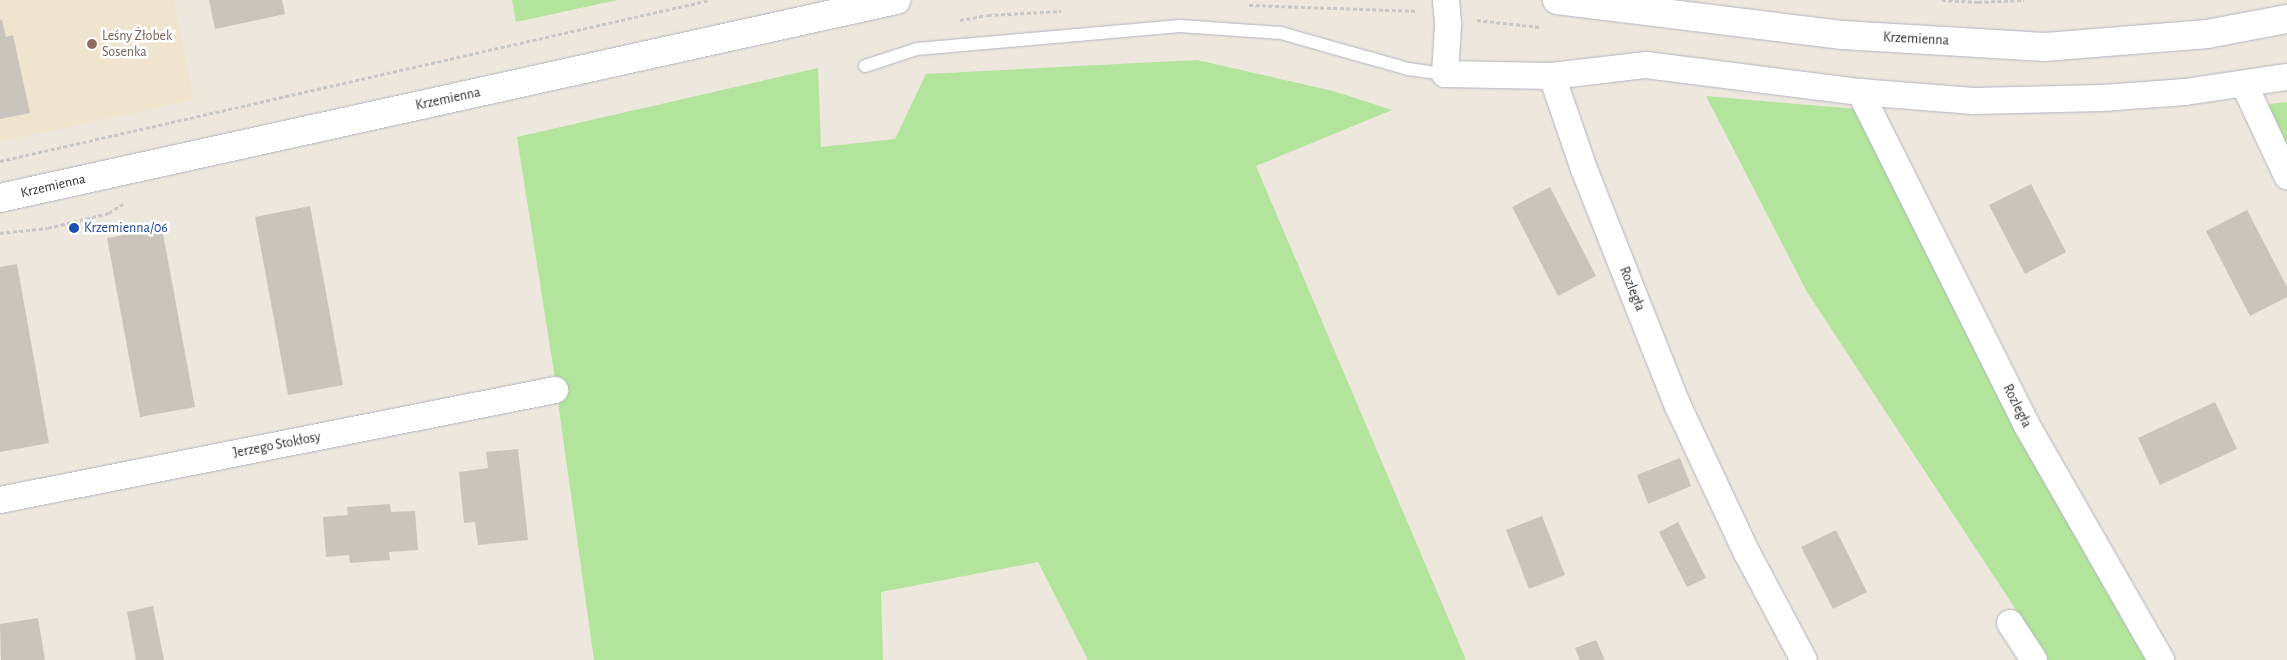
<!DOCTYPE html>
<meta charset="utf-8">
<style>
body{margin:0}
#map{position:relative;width:2287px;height:660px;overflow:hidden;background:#ede7de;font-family:"Alegreya Sans",sans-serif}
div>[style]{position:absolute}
.education>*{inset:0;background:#efe5ce}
.green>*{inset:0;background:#b2e49b}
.building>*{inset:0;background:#c9c5bd}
.path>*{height:3px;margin-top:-1.5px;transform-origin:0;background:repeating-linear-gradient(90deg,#c8c8c8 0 4px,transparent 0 6.5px)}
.roads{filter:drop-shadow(0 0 1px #b2b4bf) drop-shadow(0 0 1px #b2b4bf)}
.service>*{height:12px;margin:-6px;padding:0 6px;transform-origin:6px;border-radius:6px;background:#fff}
.minor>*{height:26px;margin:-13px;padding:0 13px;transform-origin:13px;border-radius:13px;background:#fff}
.secondary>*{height:28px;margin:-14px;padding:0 14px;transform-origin:14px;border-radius:14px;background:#fff}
.dots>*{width:14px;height:14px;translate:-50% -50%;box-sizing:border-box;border:2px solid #fff;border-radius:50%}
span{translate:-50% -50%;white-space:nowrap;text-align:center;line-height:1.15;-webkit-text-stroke:5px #fff;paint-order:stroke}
.education-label{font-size:14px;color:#785e54}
.left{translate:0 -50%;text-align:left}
.street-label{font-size:14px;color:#2c2c2c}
.transit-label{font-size:14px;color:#164399}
</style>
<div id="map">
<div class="education">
<i style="clip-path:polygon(0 0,174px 0,194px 100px,0 142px)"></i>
</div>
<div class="green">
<i style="clip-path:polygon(512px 0,617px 0,516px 22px)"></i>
<i style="clip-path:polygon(1197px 60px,1333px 91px,1392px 110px,1256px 166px,1466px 660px,1088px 660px,1038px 562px,881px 592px,883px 660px,594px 660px,553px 366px,517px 137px,818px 68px,821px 147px,895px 139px,926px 74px)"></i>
<i style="clip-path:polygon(1706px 96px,1856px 109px,2146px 660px,2049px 660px,1807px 292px)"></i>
<i style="clip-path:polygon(2287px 102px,2287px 156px,2265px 113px,2270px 104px)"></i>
</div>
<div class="building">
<i style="clip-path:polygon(209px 0,282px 0,285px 14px,215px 29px)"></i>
<i style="clip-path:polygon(0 20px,2px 20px,6px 37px,13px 35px,30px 113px,0 119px)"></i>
<i style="clip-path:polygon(2031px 184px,2066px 252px,2025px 274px,1989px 205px)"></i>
<i style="clip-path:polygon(1550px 187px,1596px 276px,1558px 296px,1512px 207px)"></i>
<i style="clip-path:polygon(310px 206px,343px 385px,288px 395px,255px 217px)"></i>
<i style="clip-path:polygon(2247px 210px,2287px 287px,2287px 297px,2250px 316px,2206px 231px)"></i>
<i style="clip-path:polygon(162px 228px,195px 407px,140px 417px,107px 238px)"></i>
<i style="clip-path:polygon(17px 264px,49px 443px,0 452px,0 267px)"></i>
<i style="clip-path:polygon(2215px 402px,2237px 449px,2160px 485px,2138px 438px)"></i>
<i style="clip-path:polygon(518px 449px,528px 540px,478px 545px,475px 522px,464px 523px,459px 472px,488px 468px,486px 452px)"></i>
<i style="clip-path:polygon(1680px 458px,1691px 486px,1648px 504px,1637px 475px)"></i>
<i style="clip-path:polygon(390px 504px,391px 512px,415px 511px,418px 550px,389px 552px,390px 560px,350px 563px,349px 555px,326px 557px,323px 517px,348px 515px,347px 507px)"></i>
<i style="clip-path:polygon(1542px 516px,1565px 575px,1529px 589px,1506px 530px)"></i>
<i style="clip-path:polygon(1678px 522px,1706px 578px,1687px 587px,1659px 532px)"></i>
<i style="clip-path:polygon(1836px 530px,1867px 592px,1833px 609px,1801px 547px)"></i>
<i style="clip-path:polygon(153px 606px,164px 660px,136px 660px,127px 612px)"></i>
<i style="clip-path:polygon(38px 618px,45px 660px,1px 660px,0 624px)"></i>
<i style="clip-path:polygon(1596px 640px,1605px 660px,1580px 660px,1575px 648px)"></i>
</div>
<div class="path">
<i style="left:1942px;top:0;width:36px;rotate:3deg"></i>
<i style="left:1978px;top:2px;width:46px;rotate:-2.5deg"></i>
<i style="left:1249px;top:5px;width:169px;rotate:2deg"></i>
<i style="left:960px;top:20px;width:28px;rotate:-10deg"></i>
<i style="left:988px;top:15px;width:73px;rotate:-3.1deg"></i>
<i style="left:1477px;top:20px;width:63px;rotate:6.3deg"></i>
<i style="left:0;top:161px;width:728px;rotate:-12.78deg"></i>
<i style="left:0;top:233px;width:48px;rotate:-5.9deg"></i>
<i style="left:48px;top:228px;width:63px;rotate:-13.8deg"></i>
<i style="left:109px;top:213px;width:17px;rotate:-33deg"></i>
</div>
<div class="roads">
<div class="service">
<i style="left:865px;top:66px;width:55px;rotate:-18.1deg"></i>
<i style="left:917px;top:49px;width:264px;rotate:-5deg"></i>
<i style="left:1180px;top:26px;width:101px;rotate:4deg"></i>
<i style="left:1281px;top:33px;width:132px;rotate:15.8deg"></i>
<i style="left:1408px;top:69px;width:37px;rotate:8deg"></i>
</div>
<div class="minor">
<i style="left:1446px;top:0;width:25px;rotate:85deg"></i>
<i style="left:1448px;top:25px;width:49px;rotate:93.5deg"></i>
<i style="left:1445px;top:74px;width:107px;rotate:1.1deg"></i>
<i style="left:1552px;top:76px;width:95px;rotate:-6.7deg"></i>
<i style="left:1646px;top:65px;width:216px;rotate:7.2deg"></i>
<i style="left:1860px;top:92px;width:114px;rotate:4.5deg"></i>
<i style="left:1974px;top:101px;width:129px;rotate:-1.3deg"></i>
<i style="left:2103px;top:98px;width:82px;rotate:-4.2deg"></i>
<i style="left:2185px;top:92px;width:103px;rotate:-8.4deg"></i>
<i style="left:1552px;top:76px;width:98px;rotate:71deg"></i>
<i style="left:1584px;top:169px;width:255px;rotate:68.4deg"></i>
<i style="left:1678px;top:406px;width:162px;rotate:64.9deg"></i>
<i style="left:1747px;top:553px;width:121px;rotate:62deg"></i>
<i style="left:2244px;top:84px;width:102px;rotate:64.9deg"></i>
<i style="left:1860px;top:92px;width:371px;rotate:63.4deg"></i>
<i style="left:2026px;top:424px;width:272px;rotate:60.2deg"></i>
<i style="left:0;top:500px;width:566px;rotate:-11.21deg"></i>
<i style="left:2010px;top:623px;width:44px;rotate:57deg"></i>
</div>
<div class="secondary">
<i style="left:1557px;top:0;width:288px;rotate:7deg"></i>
<i style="left:1843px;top:35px;width:202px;rotate:3.4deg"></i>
<i style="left:2045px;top:47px;width:163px;rotate:-4.6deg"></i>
<i style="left:2207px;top:34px;width:81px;rotate:-10.6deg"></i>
<i style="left:0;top:198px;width:918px;rotate:-12.46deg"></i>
</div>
</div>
<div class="dots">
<i style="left:92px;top:44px;background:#8d6e63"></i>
<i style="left:74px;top:228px;background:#1a4fb4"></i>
</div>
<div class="education-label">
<span class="left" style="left:102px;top:44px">Leśny Żłobek<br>Sosenka</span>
</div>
<div class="street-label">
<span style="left:1916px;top:39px;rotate:3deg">Krzemienna</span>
<span style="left:448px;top:99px;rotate:-12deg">Krzemienna</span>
<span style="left:53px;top:186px;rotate:-13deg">Krzemienna</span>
<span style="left:1632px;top:289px;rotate:68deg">Rozległa</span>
<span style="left:2017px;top:406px;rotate:63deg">Rozległa</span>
<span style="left:277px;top:445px;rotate:-11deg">Jerzego Stokłosy</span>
</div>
<div class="transit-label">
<span class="left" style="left:84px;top:228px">Krzemienna/06</span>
</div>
</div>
